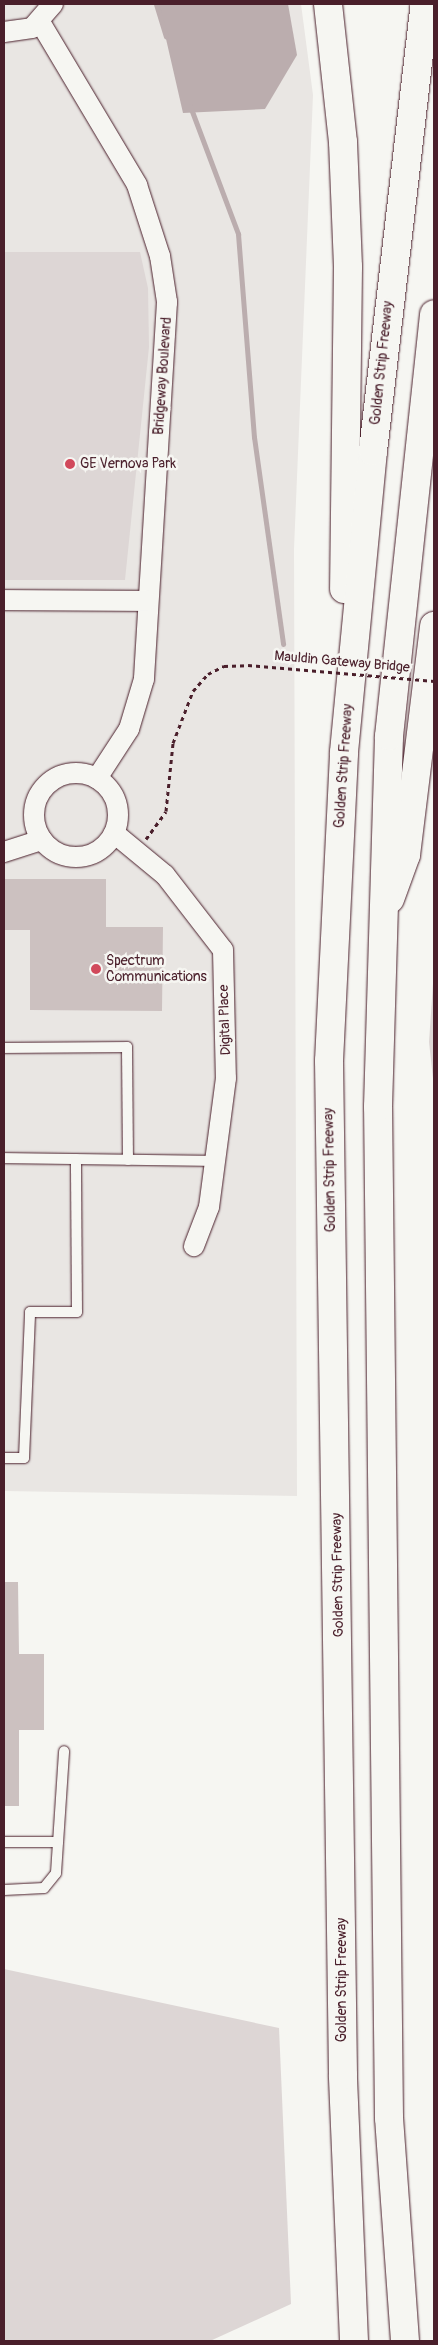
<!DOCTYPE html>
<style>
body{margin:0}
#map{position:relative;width:438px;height:2345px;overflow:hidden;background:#f6f6f2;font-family:Pangolin,sans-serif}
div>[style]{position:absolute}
.built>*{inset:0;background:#e9e6e3}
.green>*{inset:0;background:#ddd6d5}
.water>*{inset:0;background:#bbadae}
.stream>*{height:5px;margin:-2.5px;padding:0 2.5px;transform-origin:2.5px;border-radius:2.5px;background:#bbadae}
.building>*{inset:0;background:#ccc1c0}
.path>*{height:3px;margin-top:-1.5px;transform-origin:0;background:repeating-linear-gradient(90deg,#4a1f2b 0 4px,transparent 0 8px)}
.roads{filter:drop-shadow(0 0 1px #4a1f2b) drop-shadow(0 0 1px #4a1f2b)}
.service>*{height:10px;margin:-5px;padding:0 5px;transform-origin:5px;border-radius:5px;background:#f6f6f2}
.minor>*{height:20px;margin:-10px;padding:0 10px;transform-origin:10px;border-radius:10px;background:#f6f6f2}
.minor>.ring{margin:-10px;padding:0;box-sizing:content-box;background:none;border:20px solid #f6f6f2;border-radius:50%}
.motorway>*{height:28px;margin:-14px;padding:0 14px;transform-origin:14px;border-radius:14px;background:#f6f6f2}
.path-bridge>*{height:3px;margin-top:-1.5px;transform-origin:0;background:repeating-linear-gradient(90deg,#4a1f2b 0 4px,transparent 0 8px)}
.dots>*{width:14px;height:14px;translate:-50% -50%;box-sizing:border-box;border:2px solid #f6f6f2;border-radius:50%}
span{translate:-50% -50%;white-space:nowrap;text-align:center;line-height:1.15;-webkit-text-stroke:5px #f6f6f2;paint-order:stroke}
.street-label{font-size:14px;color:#4a1f2b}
.poi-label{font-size:14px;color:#4a1f2b}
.left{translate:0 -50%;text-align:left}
.frame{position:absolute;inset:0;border:5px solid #4a1f2b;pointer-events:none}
</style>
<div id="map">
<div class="built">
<i style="clip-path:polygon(4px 4px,301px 4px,313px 95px,294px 549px,297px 1496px,4px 1491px)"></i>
</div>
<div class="green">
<i style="clip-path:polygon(4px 252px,140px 252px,148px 288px,149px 347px,125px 580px,4px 580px)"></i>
<i style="clip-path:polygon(434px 969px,434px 1088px,429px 1042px)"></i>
<i style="clip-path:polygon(4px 1969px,279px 2028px,291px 2304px,210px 2341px,4px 2341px)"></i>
</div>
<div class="water">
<i style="clip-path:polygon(158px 4px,288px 4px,297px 55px,265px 109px,183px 113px)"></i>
</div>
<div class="stream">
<i style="left:156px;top:4px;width:34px;rotate:73deg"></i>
<i style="left:190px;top:106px;width:137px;rotate:69.4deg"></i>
<i style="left:238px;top:234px;width:204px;rotate:85.5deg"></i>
<i style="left:254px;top:437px;width:209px;rotate:82deg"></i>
</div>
<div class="building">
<i style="clip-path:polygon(4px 879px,106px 879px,106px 927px,163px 927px,162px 1011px,30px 1010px,30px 930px,4px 930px)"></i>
<i style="clip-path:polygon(4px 1582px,18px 1582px,19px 1654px,44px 1654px,44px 1730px,19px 1730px,19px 1806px,4px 1806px)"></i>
</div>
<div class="path">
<i style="left:146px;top:839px;width:34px;rotate:-54deg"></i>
<i style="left:166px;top:811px;width:68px;rotate:-84.1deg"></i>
<i style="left:173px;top:743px;width:56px;rotate:-69deg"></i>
<i style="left:193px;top:691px;width:23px;rotate:-49deg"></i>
<i style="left:208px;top:674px;width:18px;rotate:-27deg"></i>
<i style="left:224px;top:666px;width:24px;rotate:-2deg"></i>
</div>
<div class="roads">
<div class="service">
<i style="left:4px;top:1048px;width:123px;rotate:-0.5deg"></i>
<i style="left:127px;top:1047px;width:113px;rotate:89.5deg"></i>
<i style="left:4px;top:1158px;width:211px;rotate:0.8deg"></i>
<i style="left:4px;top:1458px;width:20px"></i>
<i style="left:24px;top:1458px;width:146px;rotate:-87.6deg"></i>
<i style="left:30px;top:1312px;width:47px"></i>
<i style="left:77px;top:1312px;width:153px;rotate:-90.4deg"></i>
<i style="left:4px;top:1842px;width:54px"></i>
<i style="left:4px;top:1890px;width:40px;rotate:-2.9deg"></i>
<i style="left:44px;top:1888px;width:19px;rotate:-51deg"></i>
<i style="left:56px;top:1873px;width:122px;rotate:-86.2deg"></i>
</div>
<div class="minor">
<i style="left:40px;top:22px;width:190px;rotate:59.2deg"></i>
<i style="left:137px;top:185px;width:75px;rotate:72.1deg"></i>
<i style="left:160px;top:256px;width:47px;rotate:81.3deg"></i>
<i style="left:167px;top:302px;width:378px;rotate:93.5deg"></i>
<i style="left:144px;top:679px;width:52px;rotate:106.7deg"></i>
<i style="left:129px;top:729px;width:59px;rotate:123.1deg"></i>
<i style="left:4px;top:32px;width:28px;rotate:-8deg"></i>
<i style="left:32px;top:28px;width:32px;rotate:-49deg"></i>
<i style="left:4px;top:600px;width:142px;rotate:0.4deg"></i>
<i class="ring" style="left:34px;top:773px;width:64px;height:64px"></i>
<i style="left:114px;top:833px;width:66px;rotate:39.5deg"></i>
<i style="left:165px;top:875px;width:95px;rotate:52.3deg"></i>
<i style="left:223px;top:950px;width:128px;rotate:88.7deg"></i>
<i style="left:226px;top:1078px;width:130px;rotate:97.5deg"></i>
<i style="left:209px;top:1207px;width:42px;rotate:111deg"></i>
<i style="left:4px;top:852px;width:40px;rotate:-18deg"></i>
</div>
<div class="motorway">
<i style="left:328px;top:4px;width:139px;rotate:83.8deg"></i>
<i style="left:343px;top:142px;width:125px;rotate:87.7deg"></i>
<i style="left:348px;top:267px;width:322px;rotate:90.7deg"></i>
<i style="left:390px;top:899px;width:47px;rotate:-70deg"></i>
<i style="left:406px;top:855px;width:231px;rotate:-83deg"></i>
<i style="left:354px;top:2341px;width:266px;rotate:-92.4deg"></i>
<i style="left:343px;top:2075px;width:1014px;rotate:-90.79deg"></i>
<i style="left:329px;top:1061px;width:309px;rotate:-87.2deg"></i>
<i style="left:344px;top:752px;width:302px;rotate:-84.5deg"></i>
<i style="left:373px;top:451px;width:450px;rotate:-83.4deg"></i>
<i style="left:405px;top:2341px;width:224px;rotate:-94.1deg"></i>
<i style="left:389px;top:2118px;width:1011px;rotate:-90.62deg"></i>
<i style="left:378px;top:1107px;width:371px;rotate:-88.3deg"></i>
<i style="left:389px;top:736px;width:424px;rotate:-83.9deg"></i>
</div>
</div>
<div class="path-bridge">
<i style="left:248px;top:665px;width:187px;rotate:4.9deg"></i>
</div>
<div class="dots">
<i style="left:70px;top:464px;background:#d1495b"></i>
<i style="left:96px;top:969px;background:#d1495b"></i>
</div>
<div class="street-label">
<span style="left:382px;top:363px;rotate:-84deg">Golden Strip Freeway</span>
<span style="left:163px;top:376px;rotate:-86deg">Bridgeway Boulevard</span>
<span style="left:342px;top:662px;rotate:5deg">Mauldin Gateway Bridge</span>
<span style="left:344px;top:766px;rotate:-86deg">Golden Strip Freeway</span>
<span style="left:225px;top:1020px;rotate:-92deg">Digital Place</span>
<span style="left:330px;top:1170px;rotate:-91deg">Golden Strip Freeway</span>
<span style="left:338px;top:1575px;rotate:-91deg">Golden Strip Freeway</span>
<span style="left:342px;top:1980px;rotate:-90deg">Golden Strip Freeway</span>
</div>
<div class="poi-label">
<span class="left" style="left:80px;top:464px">GE Vernova Park</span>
<span class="left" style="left:106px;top:969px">Spectrum<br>Communications</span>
</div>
<div class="frame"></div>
</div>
